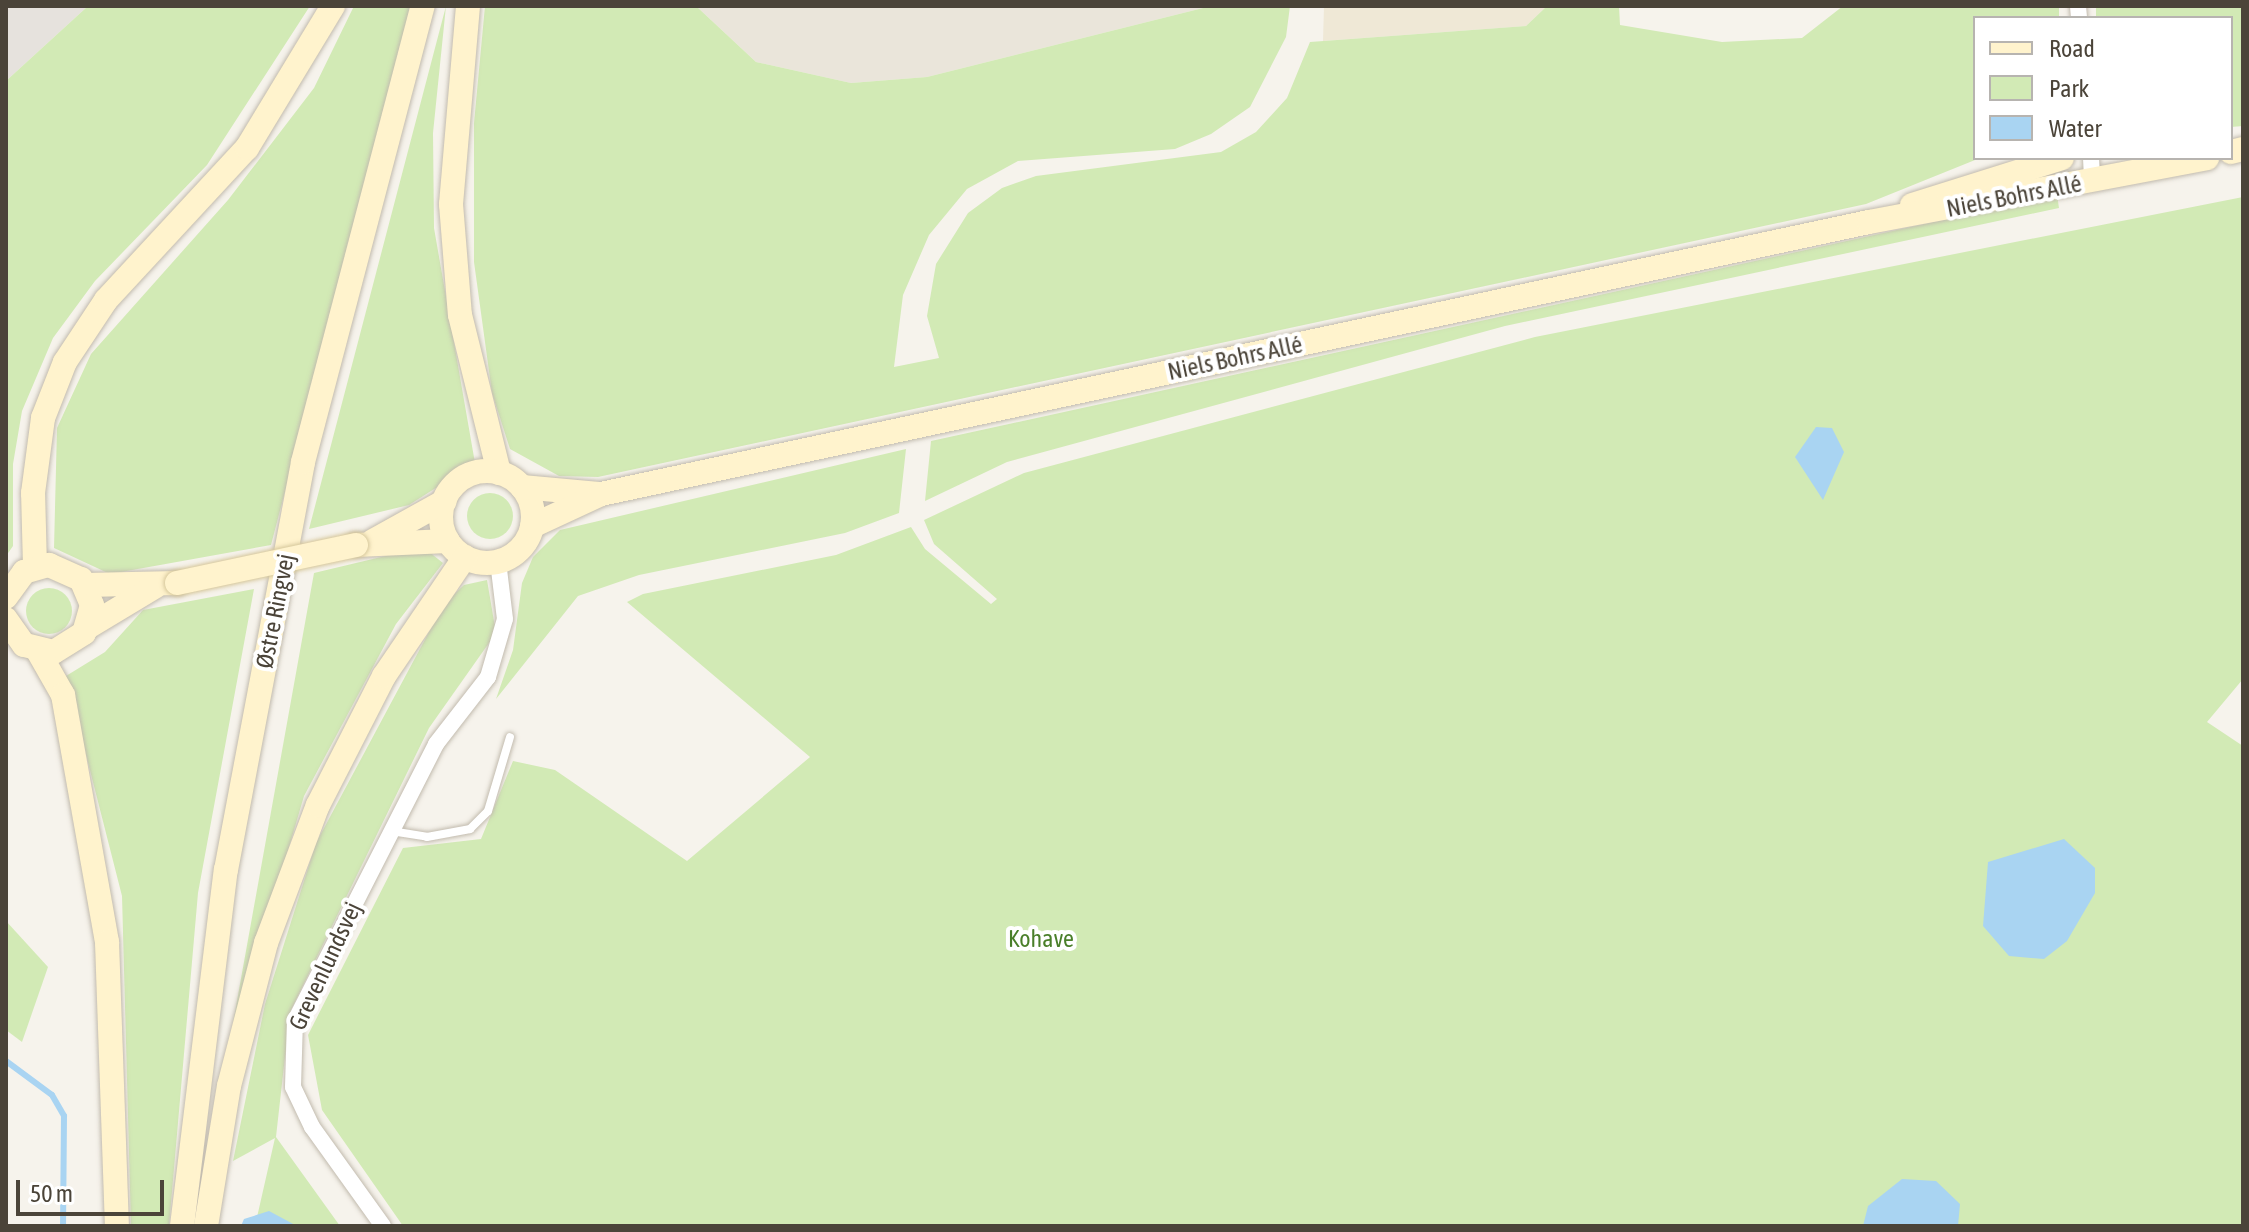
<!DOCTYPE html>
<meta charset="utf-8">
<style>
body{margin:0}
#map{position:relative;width:2249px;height:1232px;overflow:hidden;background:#f6f3ec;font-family:"Asap Condensed",sans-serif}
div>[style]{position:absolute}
.residential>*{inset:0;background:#eae5da}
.industrial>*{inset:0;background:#e6e2dd}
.education>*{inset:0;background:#efe8d6}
.green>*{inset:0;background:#d2eab5}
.round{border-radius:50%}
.water>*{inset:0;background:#a9d4f2}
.stream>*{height:6px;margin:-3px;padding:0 3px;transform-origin:3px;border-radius:3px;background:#a9d4f2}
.roads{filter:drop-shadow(0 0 2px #c2bbae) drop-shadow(0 0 2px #c2bbae)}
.lane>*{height:8px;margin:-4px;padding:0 4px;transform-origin:4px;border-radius:4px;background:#fff}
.street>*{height:16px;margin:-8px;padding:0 8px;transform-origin:8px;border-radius:8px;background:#fff}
.secondary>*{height:24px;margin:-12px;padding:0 12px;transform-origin:12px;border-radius:12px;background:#fff3cd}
.secondary>.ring{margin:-12px;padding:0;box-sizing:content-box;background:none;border:24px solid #fff3cd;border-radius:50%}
.bridges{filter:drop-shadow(0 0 2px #d6c79b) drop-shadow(0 0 2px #d6c79b)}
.secondary-bridge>*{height:24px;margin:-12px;padding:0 12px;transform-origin:12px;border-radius:12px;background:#fff3cd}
span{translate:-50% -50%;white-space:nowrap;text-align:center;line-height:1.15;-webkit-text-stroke:8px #fff;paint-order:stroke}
.street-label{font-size:24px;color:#4b4439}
.park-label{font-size:24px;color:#4a7f2a}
.frame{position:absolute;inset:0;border:8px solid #4b4439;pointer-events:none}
.legend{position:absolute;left:1973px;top:16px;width:260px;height:144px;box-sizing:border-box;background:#fff;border:2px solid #b7b4b0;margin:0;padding:10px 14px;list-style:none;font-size:24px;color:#4b4439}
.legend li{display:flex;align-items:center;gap:16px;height:40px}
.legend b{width:40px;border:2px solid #b7b4b0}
.scale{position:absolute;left:16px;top:1180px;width:148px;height:36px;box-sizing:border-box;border:4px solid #4b4439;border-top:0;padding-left:10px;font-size:24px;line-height:28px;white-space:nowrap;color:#4b4439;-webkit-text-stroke:6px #fff;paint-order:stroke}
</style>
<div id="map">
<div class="residential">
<i style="clip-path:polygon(696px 6px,1211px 6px,927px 77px,851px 83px,756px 62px)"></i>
</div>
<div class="industrial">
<i style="clip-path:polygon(6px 6px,88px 6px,6px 81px)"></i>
</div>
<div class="education">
<i style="clip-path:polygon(1324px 6px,1547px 6px,1526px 26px,1323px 41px)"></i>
</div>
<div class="green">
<i style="clip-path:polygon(88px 6px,310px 6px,207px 165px,95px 281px,53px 338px,22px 411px,13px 464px,13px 546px,6px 556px,6px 81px)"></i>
<i style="clip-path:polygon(354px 6px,412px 6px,271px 545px,110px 574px,54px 548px,57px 428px,91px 354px,228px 200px,314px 88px)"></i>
<i style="clip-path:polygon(446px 6px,433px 133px,434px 228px,475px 463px,409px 505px,309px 529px)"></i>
<i style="clip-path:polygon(485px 6px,696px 6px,756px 62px,851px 83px,927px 77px,1211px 6px,1290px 6px,1286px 37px,1250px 107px,1211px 134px,1175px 149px,1018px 161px,967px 189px,929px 235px,903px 295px,894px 367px,939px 358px,927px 316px,936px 264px,968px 213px,1002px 188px,1036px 176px,1221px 152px,1256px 132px,1287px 98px,1310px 42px,1526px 26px,1547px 6px,1619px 6px,1620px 25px,1722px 42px,1802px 38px,1843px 6px,2059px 6px,2059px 18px,1975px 18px,1980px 158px,1866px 204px,598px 477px,559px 476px,510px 449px,492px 393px,474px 262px,474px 123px)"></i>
<i style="clip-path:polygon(2096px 6px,2243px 6px,2243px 126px,2231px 127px,2231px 18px,2096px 18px)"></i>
<i style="clip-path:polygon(2057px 195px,2059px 208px,1505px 326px,1007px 462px,925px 501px,931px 441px)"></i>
<i style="clip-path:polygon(2243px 197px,2243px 679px,2207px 722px,2243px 746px,2243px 1226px,403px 1226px,322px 1110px,308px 1035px,403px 848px,481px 839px,513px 761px,555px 770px,687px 861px,810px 757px,627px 602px,643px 594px,836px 555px,911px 527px,925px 549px,991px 604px,997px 599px,934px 544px,924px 520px,1024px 473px,1535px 337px)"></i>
<i style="clip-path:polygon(906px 449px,899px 513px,845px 533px,639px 575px,578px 596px,496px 699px,513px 650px,522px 583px,533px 557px,560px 530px)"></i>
<i class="round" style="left:467px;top:493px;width:46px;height:46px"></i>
<i style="clip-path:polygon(423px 547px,443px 563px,396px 624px,304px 796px,226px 1062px,314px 573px)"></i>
<i style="clip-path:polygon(487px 580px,496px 633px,429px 728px,290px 1012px,276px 1137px,340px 1226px,255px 1226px,275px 1138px,233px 1161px,265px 1004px,316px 843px,444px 604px,464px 585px)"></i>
<i class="round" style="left:26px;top:588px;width:46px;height:46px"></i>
<i style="clip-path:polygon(254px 589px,198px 893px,169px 1226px,131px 1226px,122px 896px,66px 676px,105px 652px,143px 610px)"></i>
<i style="clip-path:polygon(6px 921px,48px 967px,22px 1042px,6px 1030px)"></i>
</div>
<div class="water">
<i style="clip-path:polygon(1816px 427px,1832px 428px,1844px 452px,1823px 500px,1795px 457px)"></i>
<i style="clip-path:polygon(2064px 839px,2095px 868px,2095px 893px,2067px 941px,2044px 959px,2009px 956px,1983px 926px,1988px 862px)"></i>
<i style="clip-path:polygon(1902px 1179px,1936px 1181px,1960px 1204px,1958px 1226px,1863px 1226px,1868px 1206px)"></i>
<i style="clip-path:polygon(269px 1211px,297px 1226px,241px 1226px,244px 1219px)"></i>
</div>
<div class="stream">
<i style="left:6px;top:1061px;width:57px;rotate:36.5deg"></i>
<i style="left:52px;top:1095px;width:24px;rotate:60deg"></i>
<i style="left:64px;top:1116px;width:110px;rotate:90.5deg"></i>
</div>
<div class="roads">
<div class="lane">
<i style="left:391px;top:831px;width:36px;rotate:9deg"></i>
<i style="left:427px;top:837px;width:44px;rotate:-10.5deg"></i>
<i style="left:470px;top:829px;width:25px;rotate:-45deg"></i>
<i style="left:488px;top:811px;width:77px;rotate:-73.4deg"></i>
</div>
<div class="street">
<i style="left:2078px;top:6px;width:12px;rotate:85deg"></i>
<i style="left:2091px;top:158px;width:22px;rotate:87deg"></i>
<i style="left:383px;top:1226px;width:122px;rotate:-125.6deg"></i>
<i style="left:312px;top:1127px;width:44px;rotate:-115.4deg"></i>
<i style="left:293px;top:1087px;width:66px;rotate:-88.3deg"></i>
<i style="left:295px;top:1021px;width:311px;rotate:-63deg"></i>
<i style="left:436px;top:744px;width:85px;rotate:-52.2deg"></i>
<i style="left:488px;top:677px;width:60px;rotate:-73.7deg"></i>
<i style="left:505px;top:619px;width:58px;rotate:-96.9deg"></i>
</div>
<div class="secondary">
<i style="left:468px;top:6px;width:199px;rotate:94.9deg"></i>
<i style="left:451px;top:204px;width:111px;rotate:85.4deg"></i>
<i style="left:460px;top:315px;width:163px;rotate:76.1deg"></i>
<i style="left:2231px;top:152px;width:12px;rotate:-14deg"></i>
<i style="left:1912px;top:205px;width:157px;rotate:-17.4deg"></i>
<i class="ring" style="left:441px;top:471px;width:68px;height:68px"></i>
<i style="left:522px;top:487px;width:77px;rotate:5.2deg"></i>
<i style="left:532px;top:526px;width:76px;rotate:-24.9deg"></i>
<i style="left:601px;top:494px;width:1297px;rotate:-12.11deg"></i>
<i style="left:1869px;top:222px;width:344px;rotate:-10.7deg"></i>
<i style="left:373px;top:541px;width:82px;rotate:-29.1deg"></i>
<i style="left:356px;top:545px;width:92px;rotate:-2.5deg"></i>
<i style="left:35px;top:567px;width:74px;rotate:-91.5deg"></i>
<i style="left:33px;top:493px;width:76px;rotate:-82.4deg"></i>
<i style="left:43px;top:418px;width:60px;rotate:-68.6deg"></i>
<i style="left:65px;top:362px;width:74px;rotate:-56.5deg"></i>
<i style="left:106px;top:300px;width:207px;rotate:-47.2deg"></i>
<i style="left:247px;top:148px;width:166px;rotate:-58.8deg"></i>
<i style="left:85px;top:585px;width:92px;rotate:-1.2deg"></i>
<i style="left:6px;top:597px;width:31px;rotate:-54deg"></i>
<i style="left:24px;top:572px;width:26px;rotate:-16deg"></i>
<i style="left:49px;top:565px;width:35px;rotate:24deg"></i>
<i style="left:81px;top:579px;width:28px;rotate:67deg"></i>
<i style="left:92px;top:605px;width:29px;rotate:106deg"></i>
<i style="left:84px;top:633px;width:36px;rotate:148deg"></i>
<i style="left:53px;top:652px;width:30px;rotate:-166deg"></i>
<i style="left:24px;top:645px;width:32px;rotate:-125deg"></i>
<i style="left:88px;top:627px;width:79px;rotate:-31.1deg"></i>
<i style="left:38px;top:651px;width:51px;rotate:60.4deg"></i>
<i style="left:63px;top:695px;width:251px;rotate:79.9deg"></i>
<i style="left:107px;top:942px;width:284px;rotate:88deg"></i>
<i style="left:182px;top:1226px;width:359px;rotate:-83deg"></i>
<i style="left:226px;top:870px;width:415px;rotate:-79.3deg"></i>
<i style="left:303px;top:462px;width:472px;rotate:-75.3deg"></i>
<i style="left:206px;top:1226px;width:142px;rotate:-80.7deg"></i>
<i style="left:229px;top:1086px;width:148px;rotate:-75.5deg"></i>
<i style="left:266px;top:943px;width:147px;rotate:-69.4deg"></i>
<i style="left:318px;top:805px;width:145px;rotate:-62.9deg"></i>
<i style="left:384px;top:676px;width:144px;rotate:-55.8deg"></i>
</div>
</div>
<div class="bridges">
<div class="secondary-bridge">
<i style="left:177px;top:583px;width:183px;rotate:-12deg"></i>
</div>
</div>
<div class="street-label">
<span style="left:2014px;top:196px;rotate:-11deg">Niels Bohrs Allé</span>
<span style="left:1235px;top:358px;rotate:-12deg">Niels Bohrs Allé</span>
<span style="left:275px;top:611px;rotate:-79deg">Østre Ringvej</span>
<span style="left:325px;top:966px;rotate:-65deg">Grevenlundsvej</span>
</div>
<div class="park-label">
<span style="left:1041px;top:939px">Kohave</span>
</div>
<div class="frame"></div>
<ul class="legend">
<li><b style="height:10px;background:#fff3cd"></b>Road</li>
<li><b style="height:22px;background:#d2eab5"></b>Park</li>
<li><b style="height:22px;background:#a9d4f2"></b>Water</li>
</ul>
<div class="scale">50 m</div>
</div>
